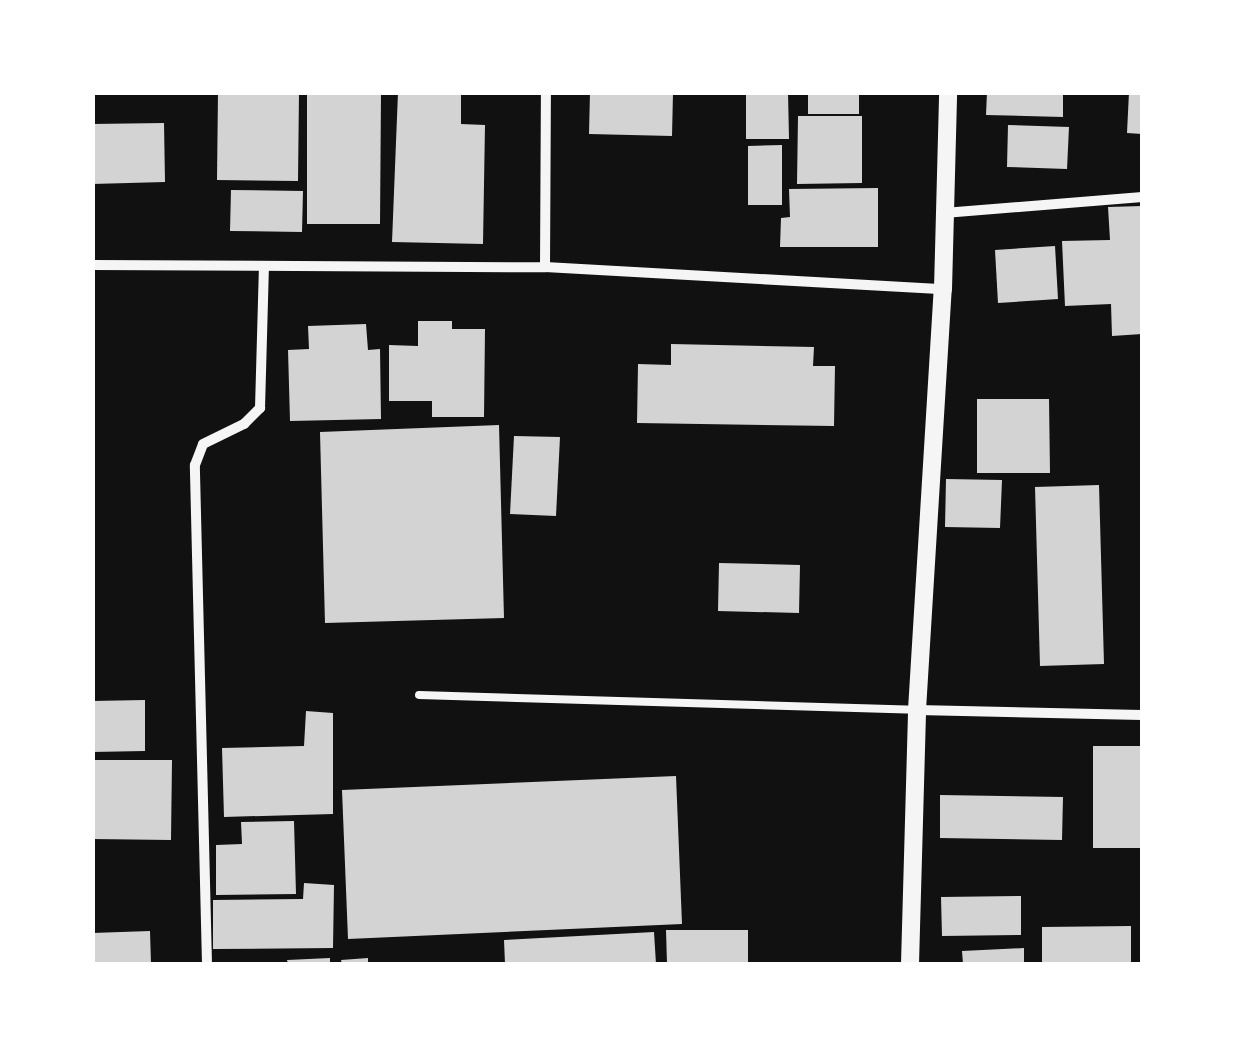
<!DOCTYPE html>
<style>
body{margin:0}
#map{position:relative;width:1235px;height:1057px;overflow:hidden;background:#111;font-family:Raleway,sans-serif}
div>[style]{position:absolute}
.building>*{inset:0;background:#d3d3d3}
.service>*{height:8px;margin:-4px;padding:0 4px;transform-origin:4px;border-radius:4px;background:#f5f5f5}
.minor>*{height:10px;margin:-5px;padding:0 5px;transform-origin:5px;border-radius:5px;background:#f5f5f5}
.tertiary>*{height:18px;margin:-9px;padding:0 9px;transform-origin:9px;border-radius:9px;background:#f5f5f5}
span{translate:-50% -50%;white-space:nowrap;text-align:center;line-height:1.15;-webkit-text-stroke:10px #fff;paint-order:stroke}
.frame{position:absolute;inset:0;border:95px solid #fff;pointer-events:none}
</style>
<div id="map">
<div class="building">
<i style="clip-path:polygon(218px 92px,299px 92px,298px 181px,217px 180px)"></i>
<i style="clip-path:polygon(307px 92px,381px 92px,380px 224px,307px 224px)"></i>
<i style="clip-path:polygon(398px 92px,461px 92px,461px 124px,485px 125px,483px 244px,392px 242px)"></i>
<i style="clip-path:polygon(590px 92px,673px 93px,672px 136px,589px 134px)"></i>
<i style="clip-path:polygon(746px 92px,788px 92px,789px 139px,746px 139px)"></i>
<i style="clip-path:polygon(808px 92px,859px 92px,859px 114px,808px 114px)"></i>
<i style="clip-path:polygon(987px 92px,1063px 92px,1063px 117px,986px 115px)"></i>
<i style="clip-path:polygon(1129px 92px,1142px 92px,1142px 134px,1127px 133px)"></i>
<i style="clip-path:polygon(798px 116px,862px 116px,862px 183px,797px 184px)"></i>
<i style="clip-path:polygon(164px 123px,165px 182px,92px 184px,92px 124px)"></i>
<i style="clip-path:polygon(1008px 125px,1069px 127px,1067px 169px,1007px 167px)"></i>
<i style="clip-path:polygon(782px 145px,782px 205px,748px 205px,748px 146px)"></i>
<i style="clip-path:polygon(878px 188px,878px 247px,780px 247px,781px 218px,790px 217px,789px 189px)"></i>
<i style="clip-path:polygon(231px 190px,303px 191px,302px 232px,230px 231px)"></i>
<i style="clip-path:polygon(1142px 206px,1142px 334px,1112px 336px,1111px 304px,1065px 306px,1062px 241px,1110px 240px,1108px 207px)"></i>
<i style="clip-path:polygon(1055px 246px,1058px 299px,998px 303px,995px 250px)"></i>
<i style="clip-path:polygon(418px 321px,452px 321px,452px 329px,485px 329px,484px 417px,432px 417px,432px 401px,389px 401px,389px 345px,418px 346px)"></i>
<i style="clip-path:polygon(366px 324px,368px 350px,380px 349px,381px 419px,290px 421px,288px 350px,309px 349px,308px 326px)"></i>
<i style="clip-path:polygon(671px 344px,814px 347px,813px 366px,835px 366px,834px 426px,637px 423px,638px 364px,671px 365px)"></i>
<i style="clip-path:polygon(977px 399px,1049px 399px,1050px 473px,977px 473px)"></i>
<i style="clip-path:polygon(499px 425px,504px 618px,325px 623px,320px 432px)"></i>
<i style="clip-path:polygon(514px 436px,560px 437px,556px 516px,510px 514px)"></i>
<i style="clip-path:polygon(946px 479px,1002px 480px,1000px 528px,945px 527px)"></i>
<i style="clip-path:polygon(1099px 485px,1104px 664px,1040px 666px,1035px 487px)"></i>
<i style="clip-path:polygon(719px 563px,800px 565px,799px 613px,718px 611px)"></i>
<i style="clip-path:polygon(145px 700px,145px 751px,92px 752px,92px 701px)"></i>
<i style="clip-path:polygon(306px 711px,333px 713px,333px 814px,224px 817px,222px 748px,304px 746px)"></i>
<i style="clip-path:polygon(1093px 746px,1142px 746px,1142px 848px,1093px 848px)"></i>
<i style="clip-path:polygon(92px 760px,172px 760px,171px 840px,92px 839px)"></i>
<i style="clip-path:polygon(676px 776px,682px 924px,348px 939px,342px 790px)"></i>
<i style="clip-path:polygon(940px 795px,1063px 797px,1062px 840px,940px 838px)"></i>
<i style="clip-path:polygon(294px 821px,296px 894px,216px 895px,216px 845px,242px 844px,241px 822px)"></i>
<i style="clip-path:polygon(304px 883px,334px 885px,333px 948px,213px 949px,213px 900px,303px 899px)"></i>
<i style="clip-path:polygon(1021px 896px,1021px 935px,942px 936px,941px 897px)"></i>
<i style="clip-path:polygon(1131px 926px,1131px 964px,1042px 964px,1042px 927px)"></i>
<i style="clip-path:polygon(666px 930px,748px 930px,748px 964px,667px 964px)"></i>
<i style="clip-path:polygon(150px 931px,151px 964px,92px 964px,92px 933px)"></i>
<i style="clip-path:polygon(654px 932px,656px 964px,505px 964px,504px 940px)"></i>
<i style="clip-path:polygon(1024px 948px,1024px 964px,963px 964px,962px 951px)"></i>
<i style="clip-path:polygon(330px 958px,330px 964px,288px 964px,287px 960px)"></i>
<i style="clip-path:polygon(368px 958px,368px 964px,342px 964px,341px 960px)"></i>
</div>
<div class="service">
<i style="left:419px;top:695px;width:496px;rotate:1.7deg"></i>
</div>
<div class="minor">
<i style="left:944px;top:213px;width:199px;rotate:-4.6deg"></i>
<i style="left:92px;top:265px;width:453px;rotate:0.3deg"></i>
<i style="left:545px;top:267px;width:399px;rotate:3.2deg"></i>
<i style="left:545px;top:267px;width:175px;rotate:-89.7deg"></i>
<i style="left:917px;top:710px;width:225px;rotate:1.3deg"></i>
<i style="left:207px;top:964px;width:499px;rotate:-91.4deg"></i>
<i style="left:195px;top:465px;width:22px;rotate:-69deg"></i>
<i style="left:203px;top:444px;width:46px;rotate:-26deg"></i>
<i style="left:244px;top:424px;width:23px;rotate:-45deg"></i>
<i style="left:260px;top:408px;width:142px;rotate:-88.4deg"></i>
</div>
<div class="tertiary">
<i style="left:910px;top:964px;width:254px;rotate:-88.4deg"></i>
<i style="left:917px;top:710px;width:422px;rotate:-86.5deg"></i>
<i style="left:943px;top:289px;width:197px;rotate:-88.5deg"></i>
</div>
<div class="frame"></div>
</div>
